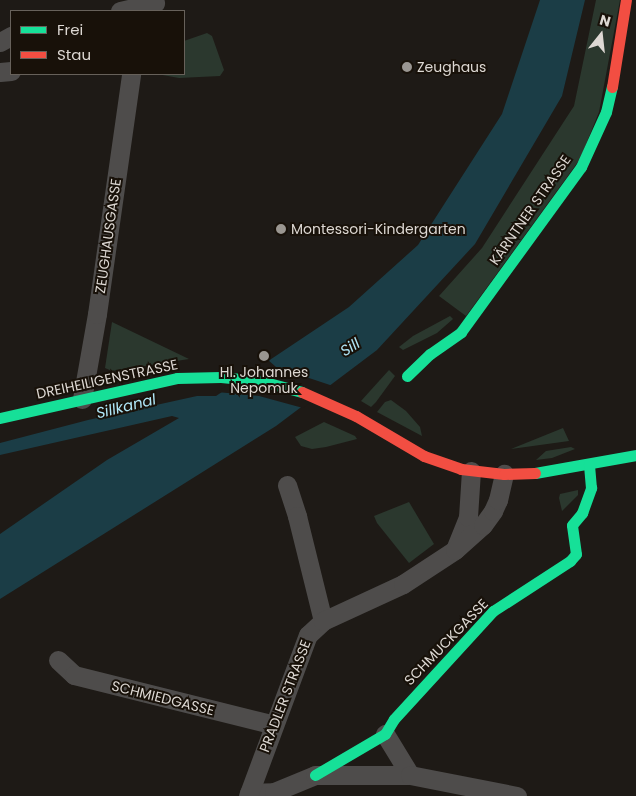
<!DOCTYPE html>
<meta charset="utf-8">
<style>
body{margin:0}
#map{position:relative;width:636px;height:796px;overflow:hidden;background:#1e1a16;font-family:Poppins,sans-serif}
div>[style]{position:absolute}
.green>*{inset:0;background:#2b382e}
.water>*{inset:0;background:#1b3d46}
.pier>*{inset:0;background:#1e1a16}
.street>*{height:19px;margin:-9.5px;padding:0 9.5px;transform-origin:9.5px;border-radius:9.5px;background:#4e4c4b}
.fast>*{height:11px;margin:-5.5px;padding:0 5.5px;transform-origin:5.5px;border-radius:5.5px;background:#16e098}
.jam>*{height:11px;margin:-5.5px;padding:0 5.5px;transform-origin:5.5px;border-radius:5.5px;background:#f24e42}
.dots>*{width:14px;height:14px;translate:-50% -50%;box-sizing:border-box;border:2px solid #181109;border-radius:50%}
span{translate:-50% -50%;white-space:nowrap;text-align:center;line-height:1.15;-webkit-text-stroke:4px #181109;paint-order:stroke}
.poi-label{font-size:14px;color:#ddd8d3}
.left{translate:0 -50%;text-align:left}
.street-label{font-size:14px;color:#ddd8d3}
.water-label{font-size:15px;color:#b0e7f8;font-style:italic}
.legend{position:absolute;left:10px;top:10px;width:175px;height:65px;box-sizing:border-box;background:#181109;border:1px solid #67615a;margin:0;padding:6px 9px;list-style:none;font-size:15px;color:#ddd8d3}
.legend li{display:flex;align-items:center;gap:10px;height:25px}
.legend b{width:25px;border:1px solid #67615a}
.north{position:absolute;left:576px;top:10px;width:50px;height:50px;-webkit-text-stroke:4px #181109;paint-order:stroke;rotate:16deg;font-size:14px;font-weight:700;line-height:20px;text-align:center;color:#ddd8d3}
.north::after{content:'';display:block;margin:auto;width:18px;height:22px;background:#ddd8d3;clip-path:polygon(50% 0,100% 100%,50% 72%,0 100%)}
</style>
<div id="map">
<div class="green">
<i style="clip-path:polygon(596px 0,620px 0,599px 112px,580px 159px,466px 316px,439px 296px,482px 248px,574px 106px)"></i>
<i style="clip-path:polygon(207px 33px,212px 36px,224px 70px,220px 76px,179px 78px,157px 74px,184px 74px,184px 41px)"></i>
<i style="clip-path:polygon(450px 316px,453px 319px,437px 333px,403px 350px,399px 347px,413px 336px)"></i>
<i style="clip-path:polygon(112px 322px,189px 359px,112px 371px,105px 368px)"></i>
<i style="clip-path:polygon(389px 370px,395px 376px,376px 402px,371px 407px,361px 401px)"></i>
<i style="clip-path:polygon(391px 400px,406px 411px,420px 427px,422px 436px,377px 412px,385px 402px)"></i>
<i style="clip-path:polygon(324px 422px,355px 436px,357px 439px,326px 447px,312px 449px,301px 446px,295px 437px)"></i>
<i style="clip-path:polygon(563px 428px,569px 441px,511px 449px)"></i>
<i style="clip-path:polygon(571px 447px,575px 449px,552px 458px,536px 460px,546px 451px)"></i>
<i style="clip-path:polygon(578px 490px,578px 495px,562px 511px,559px 498px,560px 494px)"></i>
<i style="clip-path:polygon(409px 502px,434px 544px,409px 563px,377px 523px,374px 516px)"></i>
</div>
<div class="water">
<i style="clip-path:polygon(540px 0,585px 0,562px 96px,475px 244px,377px 350px,276px 426px,0 599px,0 534px,107px 460px,179px 418px,172px 416px,0 455px,0 443px,88px 420px,197px 396px,216px 396px,349px 307px,418px 245px,502px 114px)"></i>
</div>
<div class="pier">
<i style="clip-path:polygon(267px 359px,276px 367px,333px 386px,303px 408px,259px 396px,217px 392px)"></i>
</div>
<div class="street">
<i style="left:120px;top:11px;width:36px;rotate:-13deg"></i>
<i style="left:0;top:42px;width:13px;rotate:-29deg"></i>
<i style="left:0;top:72px;width:11px;rotate:-5deg"></i>
<i style="left:82px;top:399px;width:86px;rotate:-80deg"></i>
<i style="left:97px;top:314px;width:242px;rotate:-81.9deg"></i>
<i style="left:287px;top:485px;width:33px;rotate:72deg"></i>
<i style="left:297px;top:516px;width:108px;rotate:76.1deg"></i>
<i style="left:456px;top:547px;width:32px;rotate:-68deg"></i>
<i style="left:468px;top:517px;width:46px;rotate:-86.3deg"></i>
<i style="left:58px;top:660px;width:22px;rotate:43deg"></i>
<i style="left:74px;top:675px;width:206px;rotate:14deg"></i>
<i style="left:385px;top:734px;width:48px;rotate:58.6deg"></i>
<i style="left:249px;top:793px;width:25px;rotate:-2deg"></i>
<i style="left:274px;top:792px;width:44px;rotate:-22.5deg"></i>
<i style="left:315px;top:775px;width:95px"></i>
<i style="left:410px;top:775px;width:109px;rotate:11.1deg"></i>
<i style="left:248px;top:796px;width:172px;rotate:-69.6deg"></i>
<i style="left:308px;top:635px;width:21px;rotate:-43deg"></i>
<i style="left:323px;top:621px;width:88px;rotate:-24.8deg"></i>
<i style="left:403px;top:584px;width:62px;rotate:-33.2deg"></i>
<i style="left:455px;top:550px;width:38px;rotate:-42deg"></i>
<i style="left:483px;top:525px;width:17px;rotate:-54deg"></i>
<i style="left:493px;top:511px;width:12px;rotate:-66deg"></i>
<i style="left:498px;top:500px;width:27px;rotate:-77deg"></i>
</div>
<div class="fast">
<i style="left:407px;top:376px;width:32px;rotate:-44deg"></i>
<i style="left:430px;top:354px;width:38px;rotate:-35deg"></i>
<i style="left:461px;top:332px;width:204px;rotate:-54deg"></i>
<i style="left:581px;top:167px;width:60px;rotate:-65.6deg"></i>
<i style="left:606px;top:112px;width:26px;rotate:-77deg"></i>
<i style="left:0;top:418px;width:181px;rotate:-12.7deg"></i>
<i style="left:177px;top:378px;width:44px;rotate:-1.3deg"></i>
<i style="left:221px;top:377px;width:40px;rotate:5.7deg"></i>
<i style="left:261px;top:381px;width:42px;rotate:15deg"></i>
<i style="left:535px;top:473px;width:103px;rotate:-10.1deg"></i>
<i style="left:315px;top:775px;width:81px;rotate:-30.4deg"></i>
<i style="left:385px;top:734px;width:17px;rotate:-59deg"></i>
<i style="left:394px;top:719px;width:147px;rotate:-47.5deg"></i>
<i style="left:493px;top:611px;width:92px;rotate:-33deg"></i>
<i style="left:570px;top:561px;width:9px;rotate:-49deg"></i>
<i style="left:576px;top:554px;width:29px;rotate:-98deg"></i>
<i style="left:572px;top:525px;width:16px;rotate:-50deg"></i>
<i style="left:582px;top:513px;width:27px;rotate:-70deg"></i>
<i style="left:591px;top:488px;width:24px;rotate:-95deg"></i>
</div>
<div class="jam">
<i style="left:612px;top:87px;width:88px;rotate:-80.9deg"></i>
<i style="left:302px;top:392px;width:59px;rotate:24deg"></i>
<i style="left:356px;top:416px;width:79px;rotate:30.5deg"></i>
<i style="left:424px;top:456px;width:39px;rotate:19deg"></i>
<i style="left:461px;top:469px;width:43px;rotate:6.6deg"></i>
<i style="left:504px;top:474px;width:31px;rotate:-2deg"></i>
</div>
<div class="dots">
<i style="left:407px;top:67px;background:#9a9691"></i>
<i style="left:281px;top:229px;background:#9a9691"></i>
<i style="left:264px;top:356px;background:#9a9691"></i>
</div>
<div class="poi-label">
<span class="left" style="left:417px;top:67px">Zeughaus</span>
<span class="left" style="left:291px;top:229px">Montessori-Kindergarten</span>
<span style="left:264px;top:380px">Hl. Johannes<br>Nepomuk</span>
</div>
<div class="street-label">
<span style="left:530px;top:210px;rotate:-55deg">KÄRNTNER STRASSE</span>
<span style="left:108px;top:236px;rotate:-82deg">ZEUGHAUSGASSE</span>
<span style="left:107px;top:379px;rotate:-12deg">DREIHEILIGENSTRASSE</span>
<span style="left:446px;top:642px;rotate:-46deg">SCHMUCKGASSE</span>
<span style="left:285px;top:696px;rotate:-69deg">PRADLER STRASSE</span>
<span style="left:163px;top:698px;rotate:14deg">SCHMIEDGASSE</span>
</div>
<div class="water-label">
<span style="left:350px;top:347px;rotate:-32deg">Sill</span>
<span style="left:126px;top:406px;rotate:-14deg">Sillkanal</span>
</div>
<ul class="legend">
<li><b style="height:6px;background:#16e098"></b>Frei</li>
<li><b style="height:6px;background:#f24e42"></b>Stau</li>
</ul>
<div class="north">N</div>
</div>
